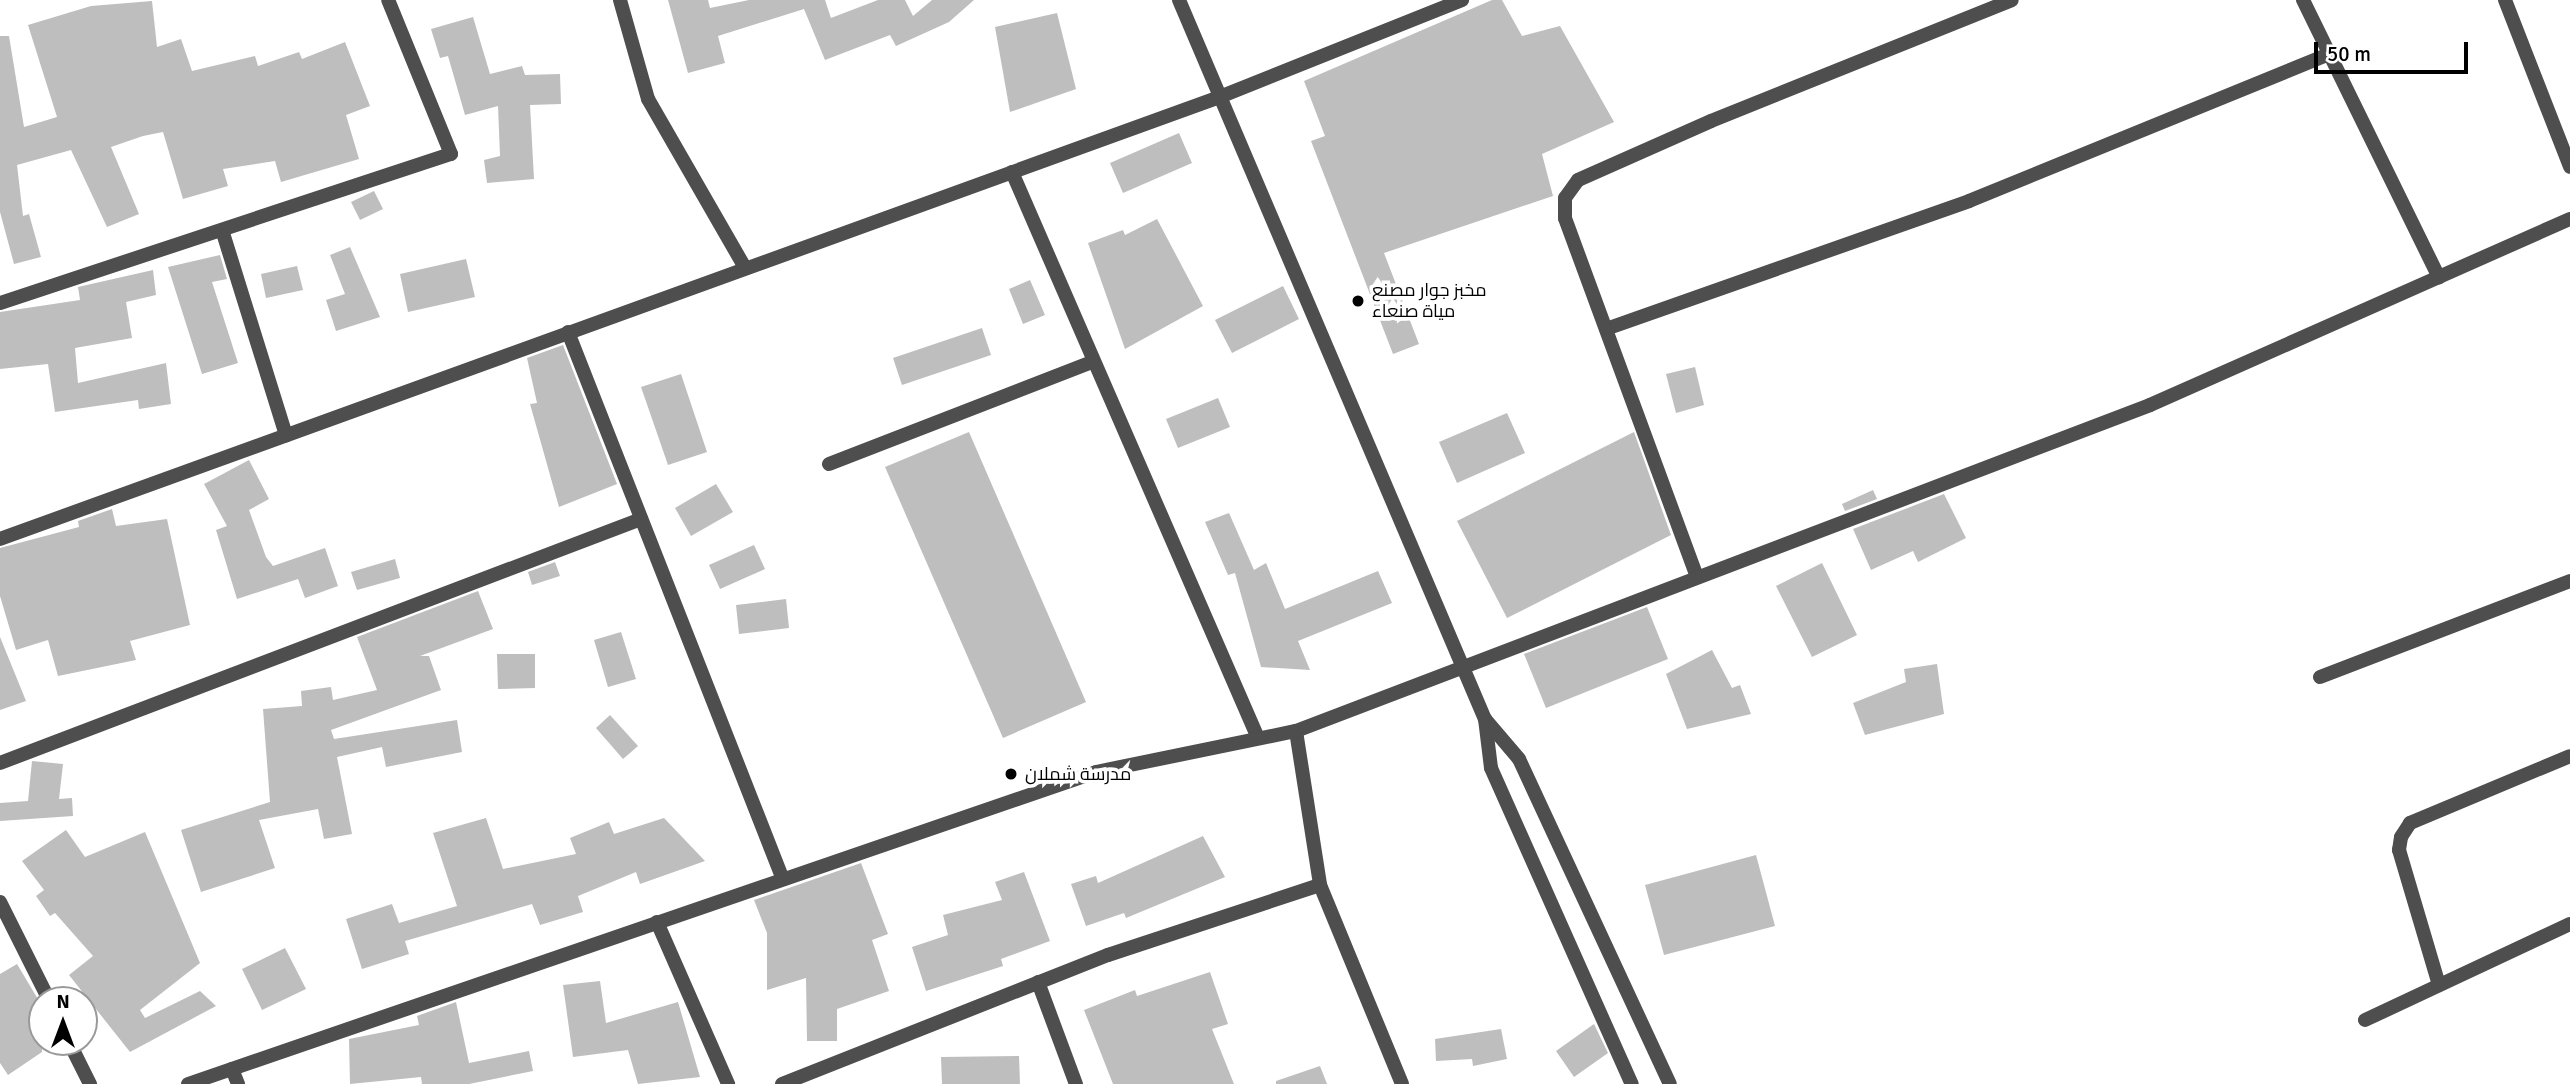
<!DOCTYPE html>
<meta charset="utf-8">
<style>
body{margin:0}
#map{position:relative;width:2570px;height:1084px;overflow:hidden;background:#fff;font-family:Signika,Cairo,sans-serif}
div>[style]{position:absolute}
.building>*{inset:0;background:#bebebe}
.street>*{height:14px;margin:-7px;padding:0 7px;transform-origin:7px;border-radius:7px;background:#4e4e4e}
.dots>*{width:19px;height:19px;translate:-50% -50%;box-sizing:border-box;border:4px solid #fff;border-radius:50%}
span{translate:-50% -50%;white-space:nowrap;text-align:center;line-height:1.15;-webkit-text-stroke:7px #fff;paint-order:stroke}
.poi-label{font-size:18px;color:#000}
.left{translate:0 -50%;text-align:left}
.north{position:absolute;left:28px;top:986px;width:70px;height:70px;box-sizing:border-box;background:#fff;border:2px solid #999;border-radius:50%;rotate:0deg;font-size:19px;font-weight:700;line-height:28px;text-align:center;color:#000}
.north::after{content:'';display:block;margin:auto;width:24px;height:32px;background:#000;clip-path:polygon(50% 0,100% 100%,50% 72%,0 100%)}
.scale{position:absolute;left:2314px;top:42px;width:154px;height:32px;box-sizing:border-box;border:4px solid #000;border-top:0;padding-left:9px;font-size:21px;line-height:24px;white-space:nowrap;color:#000;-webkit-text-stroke:5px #fff;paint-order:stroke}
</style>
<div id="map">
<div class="building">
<i style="clip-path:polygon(668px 0,708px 0,710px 8px,749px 0,825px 0,831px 18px,878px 0,905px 0,913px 16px,932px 0,974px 0,949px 22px,896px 46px,890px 35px,825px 60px,804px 9px,718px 36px,725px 63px,688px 73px)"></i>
<i style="clip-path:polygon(1492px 0,1502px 0,1522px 36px,1560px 26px,1614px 122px,1542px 154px,1553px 196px,1384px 253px,1419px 344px,1393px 354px,1311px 141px,1325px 136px,1304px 81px)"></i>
<i style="clip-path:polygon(152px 1px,157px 47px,181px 39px,192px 71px,255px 56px,258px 66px,299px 52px,302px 59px,345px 42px,370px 106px,346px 115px,359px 159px,281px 182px,275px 161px,223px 169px,228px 186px,183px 199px,163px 132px,143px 136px,111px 147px,139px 214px,107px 227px,71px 150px,17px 165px,23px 216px,29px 214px,41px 257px,14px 264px,0 212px,0 36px,9px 36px,24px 127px,57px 117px,28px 25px,91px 6px)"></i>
<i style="clip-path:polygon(1057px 13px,1076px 89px,1010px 112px,995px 27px)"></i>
<i style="clip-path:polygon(473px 17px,490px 74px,522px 66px,525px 75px,560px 74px,561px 104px,530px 105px,534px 179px,487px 183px,484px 160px,500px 156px,498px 106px,465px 115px,448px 56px,440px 58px,431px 29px)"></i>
<i style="clip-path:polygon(1179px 133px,1192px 163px,1123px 193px,1110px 163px)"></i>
<i style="clip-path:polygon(374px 191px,383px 209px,360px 220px,351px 202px)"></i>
<i style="clip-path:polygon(1157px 219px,1203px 306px,1125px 349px,1088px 243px,1123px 230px,1125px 235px)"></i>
<i style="clip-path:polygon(350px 247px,380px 317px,336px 331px,326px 300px,345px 294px,330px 255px)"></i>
<i style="clip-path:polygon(220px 255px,227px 279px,212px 282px,238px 363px,202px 374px,168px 267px)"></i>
<i style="clip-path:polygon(466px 259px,475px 297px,408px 312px,400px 274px)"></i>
<i style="clip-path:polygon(297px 266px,303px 290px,266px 298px,261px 274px)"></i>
<i style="clip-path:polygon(153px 270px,156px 295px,126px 302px,132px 338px,75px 348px,78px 383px,166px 363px,171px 404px,139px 409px,138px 400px,55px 412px,48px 364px,0 369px,0 312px,80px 300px,78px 287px)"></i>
<i style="clip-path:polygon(1030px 280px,1045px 315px,1023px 324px,1009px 289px)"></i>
<i style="clip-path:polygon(1283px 286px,1299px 319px,1232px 353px,1215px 320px)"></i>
<i style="clip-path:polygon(982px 328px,991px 355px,902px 385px,893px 358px)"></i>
<i style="clip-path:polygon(563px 345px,617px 484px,559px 507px,530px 404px,537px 403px,527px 358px)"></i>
<i style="clip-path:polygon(1695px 367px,1704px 405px,1676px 413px,1666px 374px)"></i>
<i style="clip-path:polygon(681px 374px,707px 452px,668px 465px,641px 387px)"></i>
<i style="clip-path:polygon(1218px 398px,1230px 427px,1178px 448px,1166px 419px)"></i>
<i style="clip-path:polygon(1507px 413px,1525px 453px,1457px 483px,1439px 442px)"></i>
<i style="clip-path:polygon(969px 432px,1086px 702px,1003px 738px,885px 467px)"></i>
<i style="clip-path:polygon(1634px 432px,1671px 535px,1507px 618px,1457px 521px)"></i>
<i style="clip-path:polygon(249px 460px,269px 499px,249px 510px,266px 557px,273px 566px,325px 548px,338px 586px,305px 598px,298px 579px,237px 599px,216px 530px,227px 526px,204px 484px)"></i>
<i style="clip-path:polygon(716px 484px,733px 512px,691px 536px,675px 508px)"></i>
<i style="clip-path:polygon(1873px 490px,1877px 499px,1845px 511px,1842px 504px)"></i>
<i style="clip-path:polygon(1944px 494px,1966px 538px,1918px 562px,1913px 551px,1871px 570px,1853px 529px)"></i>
<i style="clip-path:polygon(112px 509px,116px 526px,167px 519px,190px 625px,130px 641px,136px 660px,58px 676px,48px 640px,16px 650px,0 596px,0 548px,79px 527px,78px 521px)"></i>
<i style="clip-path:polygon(1229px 513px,1254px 570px,1266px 563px,1285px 609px,1378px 571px,1392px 603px,1298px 641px,1310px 670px,1261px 667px,1235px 573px,1228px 575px,1205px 522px)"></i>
<i style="clip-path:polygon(754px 545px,765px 569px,720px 589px,709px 565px)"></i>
<i style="clip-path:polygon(395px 559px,400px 578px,357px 590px,351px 572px)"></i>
<i style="clip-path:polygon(555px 562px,560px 576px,532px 585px,528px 572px)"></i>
<i style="clip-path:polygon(1822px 563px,1857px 635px,1812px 657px,1776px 586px)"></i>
<i style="clip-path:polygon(478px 591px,493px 629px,420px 656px,429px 656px,441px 690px,331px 730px,334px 739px,457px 720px,462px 752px,386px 767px,382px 747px,337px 757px,352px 834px,324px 839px,318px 809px,259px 820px,275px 868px,201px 892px,181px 830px,270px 802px,263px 709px,302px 706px,301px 691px,331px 687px,333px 700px,377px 690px,357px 637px)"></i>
<i style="clip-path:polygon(786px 599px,789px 628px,739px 634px,736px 605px)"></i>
<i style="clip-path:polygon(1647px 607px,1668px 659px,1546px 708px,1524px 654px)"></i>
<i style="clip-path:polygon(621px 632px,636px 679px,608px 687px,594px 640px)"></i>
<i style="clip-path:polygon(0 637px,26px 701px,0 710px)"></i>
<i style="clip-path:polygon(1712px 650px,1732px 688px,1740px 685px,1751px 714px,1687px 729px,1666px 674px)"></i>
<i style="clip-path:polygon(497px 654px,535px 654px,535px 688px,498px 689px)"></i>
<i style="clip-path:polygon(1937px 664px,1944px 714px,1865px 735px,1853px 703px,1906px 682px,1904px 669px)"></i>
<i style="clip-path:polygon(610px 715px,638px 746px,623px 759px,596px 728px)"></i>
<i style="clip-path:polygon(32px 761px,63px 764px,59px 799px,72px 798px,73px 816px,0 821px,0 803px,28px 801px)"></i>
<i style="clip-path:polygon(486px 818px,503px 869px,576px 854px,570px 838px,609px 822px,614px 834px,664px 818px,705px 861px,640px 884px,636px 872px,578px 896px,583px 912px,540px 925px,532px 904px,405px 941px,409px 954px,362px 969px,346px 919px,392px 904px,399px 923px,457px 906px,433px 833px)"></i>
<i style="clip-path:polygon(66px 830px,85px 857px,145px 832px,200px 963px,140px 1010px,145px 1018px,200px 991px,216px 1006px,130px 1052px,69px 975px,93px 956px,55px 913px,50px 916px,36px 896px,44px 890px,22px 861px)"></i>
<i style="clip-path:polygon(1203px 836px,1225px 877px,1126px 918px,1124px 913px,1086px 926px,1071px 884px,1096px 876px,1098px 883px)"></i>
<i style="clip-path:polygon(1756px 855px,1775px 926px,1664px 955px,1645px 885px)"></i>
<i style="clip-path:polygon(861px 863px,888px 934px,872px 940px,889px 991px,837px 1009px,837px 1041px,807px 1041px,806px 978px,767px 990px,767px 933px,754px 900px)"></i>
<i style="clip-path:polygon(1024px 872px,1050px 941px,1001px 959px,1003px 966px,926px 991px,912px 947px,948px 935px,943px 915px,1002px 900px,995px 882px)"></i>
<i style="clip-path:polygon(285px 948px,306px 989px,262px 1010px,242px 969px)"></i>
<i style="clip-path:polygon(17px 964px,42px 1006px,42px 1052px,8px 1075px,0 1063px,0 974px)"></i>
<i style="clip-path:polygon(1210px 972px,1228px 1024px,1212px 1029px,1234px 1084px,1113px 1084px,1084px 1010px,1135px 990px,1137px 996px)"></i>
<i style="clip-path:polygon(600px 981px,606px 1023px,678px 1002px,700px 1077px,638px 1084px,628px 1050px,573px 1057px,563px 985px)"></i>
<i style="clip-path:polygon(456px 1002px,469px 1063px,529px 1051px,533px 1071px,469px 1084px,422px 1084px,421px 1077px,350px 1084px,349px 1039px,419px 1025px,417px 1016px)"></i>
<i style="clip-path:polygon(1594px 1024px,1608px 1053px,1574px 1077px,1556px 1051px)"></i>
<i style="clip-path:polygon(1501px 1029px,1507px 1059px,1473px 1066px,1472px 1059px,1436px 1061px,1435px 1039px)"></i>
<i style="clip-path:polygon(1019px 1056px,1020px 1084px,942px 1084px,941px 1057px)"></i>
<i style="clip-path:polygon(1320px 1066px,1327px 1084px,1276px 1084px,1276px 1081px)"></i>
</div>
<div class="street">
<i style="left:620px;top:0;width:103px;rotate:74.2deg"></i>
<i style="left:648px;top:99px;width:195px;rotate:60.1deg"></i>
<i style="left:1179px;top:0;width:781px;rotate:66.95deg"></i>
<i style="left:1485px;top:719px;width:49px;rotate:83deg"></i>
<i style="left:1491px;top:768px;width:346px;rotate:66deg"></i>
<i style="left:2303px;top:0;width:309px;rotate:63.9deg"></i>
<i style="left:2505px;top:0;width:179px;rotate:68.7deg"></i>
<i style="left:1012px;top:172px;width:617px;rotate:66.51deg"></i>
<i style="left:223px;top:233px;width:212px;rotate:72.7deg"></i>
<i style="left:0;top:303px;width:475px;rotate:-18.3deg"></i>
<i style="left:451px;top:154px;width:166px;rotate:-112.2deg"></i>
<i style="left:1606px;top:329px;width:385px;rotate:-19.4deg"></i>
<i style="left:1969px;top:201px;width:389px;rotate:-22.2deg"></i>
<i style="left:568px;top:332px;width:586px;rotate:68.56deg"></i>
<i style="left:829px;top:464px;width:282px;rotate:-21.2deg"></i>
<i style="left:0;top:539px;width:1294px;rotate:-19.92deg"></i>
<i style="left:1217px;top:98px;width:264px;rotate:-21.8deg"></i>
<i style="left:1697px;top:577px;width:382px;rotate:-110.2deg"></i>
<i style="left:1565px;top:218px;width:20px;rotate:-90deg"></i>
<i style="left:1565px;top:198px;width:22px;rotate:-54deg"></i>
<i style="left:1578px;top:180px;width:145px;rotate:-23.9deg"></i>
<i style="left:1711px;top:121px;width:324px;rotate:-21.9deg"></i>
<i style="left:2320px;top:677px;width:268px;rotate:-21deg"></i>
<i style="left:1485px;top:719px;width:52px;rotate:49.6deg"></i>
<i style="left:1519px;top:759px;width:358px;rotate:65.1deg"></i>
<i style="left:1296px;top:731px;width:156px;rotate:81.1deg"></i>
<i style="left:1320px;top:885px;width:215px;rotate:67.6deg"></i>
<i style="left:0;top:763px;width:686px;rotate:-20.84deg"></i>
<i style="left:0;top:902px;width:110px;rotate:63.4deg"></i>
<i style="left:657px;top:922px;width:177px;rotate:66.3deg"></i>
<i style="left:1038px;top:982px;width:109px;rotate:69.6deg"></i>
<i style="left:2439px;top:985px;width:141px;rotate:-106.5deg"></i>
<i style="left:2399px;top:850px;width:13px;rotate:-81deg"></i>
<i style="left:2401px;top:837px;width:17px;rotate:-57deg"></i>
<i style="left:2410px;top:823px;width:173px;rotate:-22.7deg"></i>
<i style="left:2365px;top:1020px;width:226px;rotate:-25.1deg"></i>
<i style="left:69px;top:1042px;width:47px;rotate:63.4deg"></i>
<i style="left:232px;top:1069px;width:16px;rotate:68deg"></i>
<i style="left:188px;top:1084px;width:960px;rotate:-18.96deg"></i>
<i style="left:1096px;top:772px;width:204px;rotate:-11.6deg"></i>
<i style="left:1296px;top:731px;width:914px;rotate:-20.89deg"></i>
<i style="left:2150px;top:405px;width:459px;rotate:-23.9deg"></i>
<i style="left:782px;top:1084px;width:351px;rotate:-21.6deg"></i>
<i style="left:1108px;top:955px;width:223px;rotate:-18.3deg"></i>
</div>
<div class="dots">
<i style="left:1358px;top:301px;background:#000"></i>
<i style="left:1011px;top:774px;background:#000"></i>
</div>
<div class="poi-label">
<span class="left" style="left:1372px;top:301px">مخبز جوار مصنع<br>مياة صنعاء</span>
<span class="left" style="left:1025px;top:774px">مدرسة شملان</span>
</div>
<div class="north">N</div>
<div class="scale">50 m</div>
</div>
